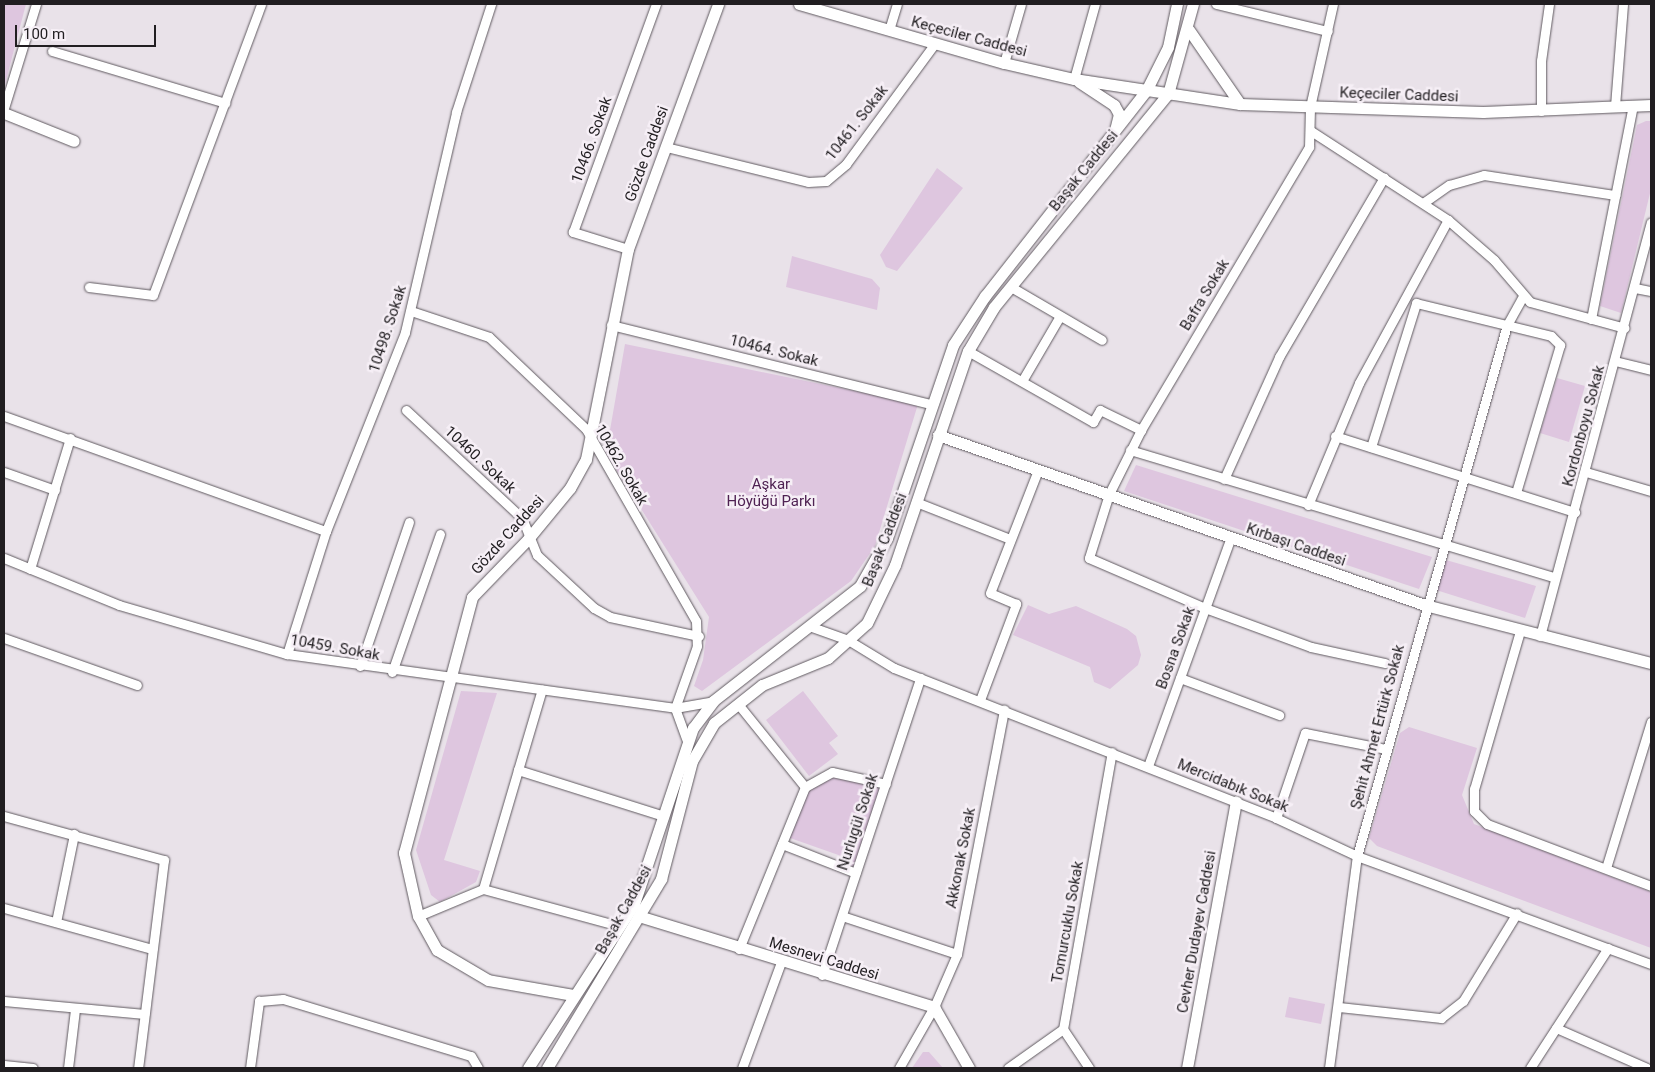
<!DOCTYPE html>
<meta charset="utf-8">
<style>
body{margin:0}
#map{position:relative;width:1655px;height:1072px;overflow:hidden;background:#e9e2e9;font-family:Roboto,sans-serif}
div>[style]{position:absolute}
.green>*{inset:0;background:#dec6df}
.roads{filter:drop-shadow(0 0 1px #605a60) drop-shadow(0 0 1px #605a60)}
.minor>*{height:9px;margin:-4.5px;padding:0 4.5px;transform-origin:4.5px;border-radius:4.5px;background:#fff}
.tertiary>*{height:11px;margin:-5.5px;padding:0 5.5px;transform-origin:5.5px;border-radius:5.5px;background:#fff}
span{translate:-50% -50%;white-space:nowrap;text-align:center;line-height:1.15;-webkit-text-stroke:5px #f6eff6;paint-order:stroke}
.street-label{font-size:15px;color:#211e21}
.park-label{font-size:15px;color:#4f2253}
.frame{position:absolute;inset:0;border:5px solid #211e21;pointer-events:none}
.scale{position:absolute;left:15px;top:25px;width:141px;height:22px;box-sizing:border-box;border:2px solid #211e21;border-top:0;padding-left:6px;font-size:15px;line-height:18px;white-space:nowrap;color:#211e21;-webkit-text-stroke:4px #f6eff6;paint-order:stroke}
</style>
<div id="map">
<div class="green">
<i style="clip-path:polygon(4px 4px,26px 4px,4px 88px)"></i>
<i style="clip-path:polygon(1646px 121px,1651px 121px,1651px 189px,1621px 313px,1600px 306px,1637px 125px)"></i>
<i style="clip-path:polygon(937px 168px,963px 188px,897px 271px,886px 267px,880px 255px)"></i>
<i style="clip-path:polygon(792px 256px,872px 279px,880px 288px,877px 310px,786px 287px)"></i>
<i style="clip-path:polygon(625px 344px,918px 404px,875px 546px,851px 581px,702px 691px,694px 686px,703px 660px,709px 617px,606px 453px)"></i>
<i style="clip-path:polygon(1557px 378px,1585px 386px,1569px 442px,1540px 433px)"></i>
<i style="clip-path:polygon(1136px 465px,1432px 557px,1419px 589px,1124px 491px)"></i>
<i style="clip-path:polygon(1446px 560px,1536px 586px,1525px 618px,1436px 590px)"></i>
<i style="clip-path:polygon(1028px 605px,1049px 614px,1076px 606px,1127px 629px,1136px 636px,1141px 655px,1138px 665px,1110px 689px,1094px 682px,1090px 667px,1013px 635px)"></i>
<i style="clip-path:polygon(461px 691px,497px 693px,444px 860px,480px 871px,476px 882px,440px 902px,431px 895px,416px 850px)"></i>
<i style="clip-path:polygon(803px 691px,838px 736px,829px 743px,838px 754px,809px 776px,766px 720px)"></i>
<i style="clip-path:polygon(1409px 727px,1477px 748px,1462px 795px,1474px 824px,1651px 892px,1651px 948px,1377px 846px,1369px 838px,1400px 733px)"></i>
<i style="clip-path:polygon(832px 775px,880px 788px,854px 868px,846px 866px,847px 858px,790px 838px,808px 791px)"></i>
<i style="clip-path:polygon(1289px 997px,1325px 1004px,1321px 1024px,1285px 1017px)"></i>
<i style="clip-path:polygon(923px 1052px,929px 1052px,943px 1068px,912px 1068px)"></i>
</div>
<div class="roads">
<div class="minor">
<i style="left:1216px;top:4px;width:115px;rotate:13.6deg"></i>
<i style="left:1333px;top:4px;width:106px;rotate:102.6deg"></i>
<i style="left:1310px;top:107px;width:40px;rotate:91.4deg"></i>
<i style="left:1309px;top:147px;width:329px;rotate:120.7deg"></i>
<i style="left:1141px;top:430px;width:72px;rotate:116.6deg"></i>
<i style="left:1109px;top:494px;width:67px;rotate:107.4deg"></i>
<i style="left:1089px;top:558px;width:126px;rotate:23.3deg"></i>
<i style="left:1205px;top:608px;width:113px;rotate:20.2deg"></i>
<i style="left:1311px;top:647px;width:76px;rotate:12.2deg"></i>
<i style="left:889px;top:30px;width:27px;rotate:-73deg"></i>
<i style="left:52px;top:51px;width:181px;rotate:16.7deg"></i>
<i style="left:1004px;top:63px;width:61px;rotate:-73.9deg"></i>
<i style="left:1074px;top:79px;width:78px;rotate:-74.4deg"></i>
<i style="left:1615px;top:106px;width:102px;rotate:-85.5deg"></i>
<i style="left:4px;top:108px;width:109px;rotate:-72.9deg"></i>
<i style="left:1541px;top:111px;width:50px;rotate:-90deg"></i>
<i style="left:1541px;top:61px;width:58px;rotate:-82deg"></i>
<i style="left:1311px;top:131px;width:163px;rotate:33deg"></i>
<i style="left:1448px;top:220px;width:61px;rotate:41deg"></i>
<i style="left:1494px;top:260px;width:55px;rotate:49.4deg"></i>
<i style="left:1530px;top:302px;width:98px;rotate:15.3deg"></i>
<i style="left:666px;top:147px;width:146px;rotate:13.8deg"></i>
<i style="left:808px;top:182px;width:18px;rotate:-3deg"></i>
<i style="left:826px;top:181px;width:26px;rotate:-40deg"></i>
<i style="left:846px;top:164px;width:147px;rotate:-53.6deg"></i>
<i style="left:1423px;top:203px;width:32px;rotate:-35deg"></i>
<i style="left:1449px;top:185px;width:36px;rotate:-16deg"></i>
<i style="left:1484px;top:175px;width:133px;rotate:8.7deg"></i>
<i style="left:628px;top:249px;width:58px;rotate:-162.8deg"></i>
<i style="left:573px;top:232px;width:243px;rotate:-70deg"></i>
<i style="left:89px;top:287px;width:64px;rotate:7.1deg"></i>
<i style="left:153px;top:295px;width:310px;rotate:-69.6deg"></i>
<i style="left:1011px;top:287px;width:105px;rotate:30.2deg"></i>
<i style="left:1635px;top:288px;width:16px;rotate:11deg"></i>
<i style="left:411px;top:311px;width:82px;rotate:18.4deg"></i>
<i style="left:489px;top:337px;width:134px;rotate:43.5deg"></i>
<i style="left:586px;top:429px;width:221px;rotate:60.2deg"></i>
<i style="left:696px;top:621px;width:25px;rotate:88deg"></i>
<i style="left:697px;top:646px;width:66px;rotate:109.5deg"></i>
<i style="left:1591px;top:319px;width:218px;rotate:-78.9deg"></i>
<i style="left:611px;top:325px;width:329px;rotate:13.9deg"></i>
<i style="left:968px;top:351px;width:144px;rotate:29.6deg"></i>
<i style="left:1093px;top:422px;width:14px;rotate:-60deg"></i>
<i style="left:1100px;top:410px;width:46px;rotate:26deg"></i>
<i style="left:1615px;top:361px;width:37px;rotate:14deg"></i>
<i style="left:1022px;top:381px;width:75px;rotate:-59.7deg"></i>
<i style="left:406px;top:410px;width:158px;rotate:43deg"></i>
<i style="left:522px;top:518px;width:40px;rotate:68deg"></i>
<i style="left:537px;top:555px;width:78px;rotate:42.9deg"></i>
<i style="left:594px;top:608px;width:18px;rotate:29deg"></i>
<i style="left:610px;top:617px;width:91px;rotate:12.1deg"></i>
<i style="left:4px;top:416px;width:342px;rotate:19.7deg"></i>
<i style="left:1335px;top:436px;width:252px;rotate:17.6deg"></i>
<i style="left:1371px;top:447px;width:151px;rotate:-72.6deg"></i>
<i style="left:1416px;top:303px;width:139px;rotate:13.7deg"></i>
<i style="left:1551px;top:336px;width:13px;rotate:45deg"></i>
<i style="left:1560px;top:345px;width:154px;rotate:106.6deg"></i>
<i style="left:1130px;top:450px;width:443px;rotate:16.7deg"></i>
<i style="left:4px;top:472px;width:54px;rotate:19.4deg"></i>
<i style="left:1586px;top:472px;width:68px;rotate:16.3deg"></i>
<i style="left:1224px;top:479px;width:134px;rotate:-65.7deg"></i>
<i style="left:1279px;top:357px;width:208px;rotate:-59.7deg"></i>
<i style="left:916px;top:502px;width:101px;rotate:21.5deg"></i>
<i style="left:1308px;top:505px;width:132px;rotate:-67.3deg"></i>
<i style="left:1359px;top:383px;width:186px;rotate:-61.4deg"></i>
<i style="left:4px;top:558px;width:124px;rotate:22.2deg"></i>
<i style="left:119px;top:605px;width:175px;rotate:16.3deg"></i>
<i style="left:287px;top:654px;width:392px;rotate:7.9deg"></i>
<i style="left:675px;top:708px;width:39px;rotate:-10deg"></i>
<i style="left:30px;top:569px;width:137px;rotate:-73deg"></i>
<i style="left:809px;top:626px;width:41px;rotate:19.7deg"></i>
<i style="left:848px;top:640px;width:54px;rotate:31.3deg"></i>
<i style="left:894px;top:668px;width:410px;rotate:21.4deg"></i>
<i style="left:1276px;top:818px;width:89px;rotate:25.1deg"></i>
<i style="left:1357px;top:856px;width:313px;rotate:20.2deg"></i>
<i style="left:1520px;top:631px;width:165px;rotate:106.2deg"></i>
<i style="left:1474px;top:789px;width:22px;rotate:90deg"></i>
<i style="left:1474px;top:811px;width:18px;rotate:45deg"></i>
<i style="left:1487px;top:824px;width:175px;rotate:20.7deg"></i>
<i style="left:1540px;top:636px;width:428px;rotate:-75deg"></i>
<i style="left:4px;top:638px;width:141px;rotate:19.5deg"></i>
<i style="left:287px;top:654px;width:129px;rotate:-72.4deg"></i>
<i style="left:326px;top:531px;width:214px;rotate:-68.3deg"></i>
<i style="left:405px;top:332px;width:226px;rotate:-76.9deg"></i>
<i style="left:456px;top:112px;width:114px;rotate:-72deg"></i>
<i style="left:360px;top:666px;width:152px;rotate:-71.2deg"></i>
<i style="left:392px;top:672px;width:146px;rotate:-70.8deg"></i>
<i style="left:1180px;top:678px;width:106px;rotate:20.5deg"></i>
<i style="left:980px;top:700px;width:103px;rotate:-69.4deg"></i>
<i style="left:1016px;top:604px;width:28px;rotate:-157deg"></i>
<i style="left:990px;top:593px;width:132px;rotate:-68.7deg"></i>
<i style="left:738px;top:704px;width:107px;rotate:51.1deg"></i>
<i style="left:805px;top:787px;width:175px;rotate:112.2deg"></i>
<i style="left:675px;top:708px;width:33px;rotate:70deg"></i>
<i style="left:1148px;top:766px;width:241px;rotate:-70.1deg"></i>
<i style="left:518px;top:770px;width:84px;rotate:-73.5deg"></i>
<i style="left:805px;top:787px;width:31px;rotate:-29deg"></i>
<i style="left:832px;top:772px;width:55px;rotate:12.5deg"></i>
<i style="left:4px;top:816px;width:166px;rotate:15.4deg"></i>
<i style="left:164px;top:860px;width:210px;rotate:97.1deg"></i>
<i style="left:1276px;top:818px;width:90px;rotate:-71.2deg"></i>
<i style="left:1305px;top:733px;width:83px;rotate:11.2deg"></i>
<i style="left:782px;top:844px;width:79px;rotate:21.4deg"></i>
<i style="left:1606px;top:868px;width:153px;rotate:-72.9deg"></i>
<i style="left:483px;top:889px;width:124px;rotate:-73.6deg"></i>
<i style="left:518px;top:770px;width:153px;rotate:17.5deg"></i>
<i style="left:4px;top:908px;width:154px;rotate:15.5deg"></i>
<i style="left:418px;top:916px;width:70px;rotate:-22.6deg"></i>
<i style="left:483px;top:889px;width:141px;rotate:15.2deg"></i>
<i style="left:842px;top:916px;width:121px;rotate:18.3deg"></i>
<i style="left:56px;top:922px;width:90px;rotate:-78.4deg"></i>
<i style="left:822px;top:975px;width:313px;rotate:-71.7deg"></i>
<i style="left:4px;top:1001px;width:141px;rotate:5.3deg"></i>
<i style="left:1339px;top:1007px;width:103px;rotate:6.2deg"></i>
<i style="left:1441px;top:1018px;width:28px;rotate:-38deg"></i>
<i style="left:1463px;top:1001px;width:103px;rotate:-58.5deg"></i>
<i style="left:1556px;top:1028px;width:99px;rotate:23.7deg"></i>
<i style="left:1063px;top:1029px;width:47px;rotate:56.3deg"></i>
<i style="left:4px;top:1065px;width:29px;rotate:6deg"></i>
<i style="left:68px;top:1068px;width:59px;rotate:-83.2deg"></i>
<i style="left:250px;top:1068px;width:68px;rotate:-82.3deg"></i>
<i style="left:259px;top:1001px;width:24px;rotate:-5deg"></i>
<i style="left:283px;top:999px;width:196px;rotate:16.9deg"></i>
<i style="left:471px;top:1056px;width:14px;rotate:60deg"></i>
<i style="left:742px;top:1068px;width:113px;rotate:-69.8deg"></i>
<i style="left:899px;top:1068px;width:70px;rotate:-60.2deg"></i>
<i style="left:934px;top:1007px;width:58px;rotate:-66.5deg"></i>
<i style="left:957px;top:954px;width:249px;rotate:-79.1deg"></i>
<i style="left:1008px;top:1068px;width:67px;rotate:-35.3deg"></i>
<i style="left:1063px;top:1029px;width:281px;rotate:-80deg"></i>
<i style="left:1329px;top:1068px;width:214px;rotate:-82.5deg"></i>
<i style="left:1357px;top:856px;width:552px;rotate:-74.23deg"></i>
<i style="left:1507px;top:325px;width:33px;rotate:-61deg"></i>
<i style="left:1530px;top:1068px;width:143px;rotate:-57deg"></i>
</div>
<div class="tertiary">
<i style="left:799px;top:4px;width:213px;rotate:16.1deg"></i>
<i style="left:1004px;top:63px;width:72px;rotate:12.9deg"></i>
<i style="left:1074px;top:79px;width:168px;rotate:8.6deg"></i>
<i style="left:1240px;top:104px;width:243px;rotate:1.9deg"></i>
<i style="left:1483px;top:112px;width:168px;rotate:-2.4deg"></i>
<i style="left:1189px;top:30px;width:90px;rotate:55.4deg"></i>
<i style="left:1079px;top:82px;width:42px;rotate:33.3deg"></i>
<i style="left:1114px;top:105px;width:10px;rotate:61deg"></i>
<i style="left:1119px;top:114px;width:16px;rotate:104deg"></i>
<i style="left:4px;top:113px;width:75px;rotate:21.8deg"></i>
<i style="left:938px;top:435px;width:516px;rotate:19.24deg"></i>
<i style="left:1425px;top:605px;width:233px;rotate:14.4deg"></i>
<i style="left:639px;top:916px;width:309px;rotate:17.1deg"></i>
<i style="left:934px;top:1007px;width:70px;rotate:60.2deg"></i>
<i style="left:573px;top:995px;width:86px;rotate:-170deg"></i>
<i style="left:488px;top:980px;width:59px;rotate:-149.5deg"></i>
<i style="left:437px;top:950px;width:39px;rotate:-119deg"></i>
<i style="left:418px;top:916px;width:65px;rotate:-102.5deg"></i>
<i style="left:404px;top:853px;width:265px;rotate:-75.1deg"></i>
<i style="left:472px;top:597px;width:81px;rotate:-46deg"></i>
<i style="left:528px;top:539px;width:66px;rotate:-50.5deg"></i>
<i style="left:570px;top:488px;width:33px;rotate:-61deg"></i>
<i style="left:586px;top:459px;width:214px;rotate:-78.7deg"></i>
<i style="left:628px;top:249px;width:261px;rotate:-69.8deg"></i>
<i style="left:528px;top:1068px;width:195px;rotate:-57.1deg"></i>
<i style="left:634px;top:904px;width:186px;rotate:-71.5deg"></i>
<i style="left:693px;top:728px;width:34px;rotate:-53deg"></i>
<i style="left:713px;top:701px;width:187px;rotate:-38deg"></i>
<i style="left:860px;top:586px;width:55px;rotate:-60.6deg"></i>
<i style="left:887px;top:538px;width:204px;rotate:-71.1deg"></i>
<i style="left:953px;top:345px;width:59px;rotate:-56.9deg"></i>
<i style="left:985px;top:296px;width:261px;rotate:-51.9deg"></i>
<i style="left:1146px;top:91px;width:49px;rotate:-63.4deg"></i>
<i style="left:1168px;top:47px;width:44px;rotate:-78.2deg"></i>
<i style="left:547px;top:1068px;width:221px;rotate:-58.9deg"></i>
<i style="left:661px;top:879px;width:122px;rotate:-75.3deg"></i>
<i style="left:692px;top:761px;width:44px;rotate:-59.9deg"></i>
<i style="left:714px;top:723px;width:61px;rotate:-38.4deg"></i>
<i style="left:762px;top:685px;width:71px;rotate:-22.2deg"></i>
<i style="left:828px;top:658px;width:52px;rotate:-41.9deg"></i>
<i style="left:867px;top:623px;width:64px;rotate:-64.2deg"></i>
<i style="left:895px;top:565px;width:226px;rotate:-71.2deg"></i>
<i style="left:968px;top:351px;width:51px;rotate:-59.4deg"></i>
<i style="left:994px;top:307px;width:275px;rotate:-50.8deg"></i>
<i style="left:1168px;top:94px;width:93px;rotate:-74.5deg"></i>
<i style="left:1187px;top:1068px;width:271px;rotate:-79.6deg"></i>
</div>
</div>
<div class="street-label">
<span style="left:969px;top:37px;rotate:15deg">Keçeciler Caddesi</span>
<span style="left:1399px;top:95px;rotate:2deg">Keçeciler Caddesi</span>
<span style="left:857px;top:123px;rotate:-52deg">10461. Sokak</span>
<span style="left:592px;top:140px;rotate:-70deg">10466. Sokak</span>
<span style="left:647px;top:154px;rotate:-70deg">Gözde Caddesi</span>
<span style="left:1084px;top:171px;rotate:-51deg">Başak Caddesi</span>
<span style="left:1205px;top:295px;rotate:-59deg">Bafra Sokak</span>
<span style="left:388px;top:329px;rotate:-72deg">10498. Sokak</span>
<span style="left:774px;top:351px;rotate:14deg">10464. Sokak</span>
<span style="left:1584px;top:426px;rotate:-75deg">Kordonboyu Sokak</span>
<span style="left:480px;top:460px;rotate:43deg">10460. Sokak</span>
<span style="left:621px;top:465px;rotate:60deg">10462. Sokak</span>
<span style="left:508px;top:535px;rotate:-48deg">Gözde Caddesi</span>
<span style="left:885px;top:540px;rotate:-69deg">Başak Caddesi</span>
<span style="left:1296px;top:545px;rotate:19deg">Kırbaşı Caddesi</span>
<span style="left:335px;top:648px;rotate:10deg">10459. Sokak</span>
<span style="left:1176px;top:648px;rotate:-70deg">Bosna Sokak</span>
<span style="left:1378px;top:727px;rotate:-75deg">Şehit Ahmet Ertürk Sokak</span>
<span style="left:1233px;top:786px;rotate:22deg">Mercidabık Sokak</span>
<span style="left:858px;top:822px;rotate:-72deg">Nurlugül Sokak</span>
<span style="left:961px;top:858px;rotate:-79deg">Akkonak Sokak</span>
<span style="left:624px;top:910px;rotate:-61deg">Başak Caddesi</span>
<span style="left:1068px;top:922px;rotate:-80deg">Tomurcuklu Sokak</span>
<span style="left:1197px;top:932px;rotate:-80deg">Cevher Dudayev Caddesi</span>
<span style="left:824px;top:959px;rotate:17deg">Mesnevi Caddesi</span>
</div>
<div class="park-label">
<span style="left:771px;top:493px">Aşkar<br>Höyüğü Parkı</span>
</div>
<div class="frame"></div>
<div class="scale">100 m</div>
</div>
